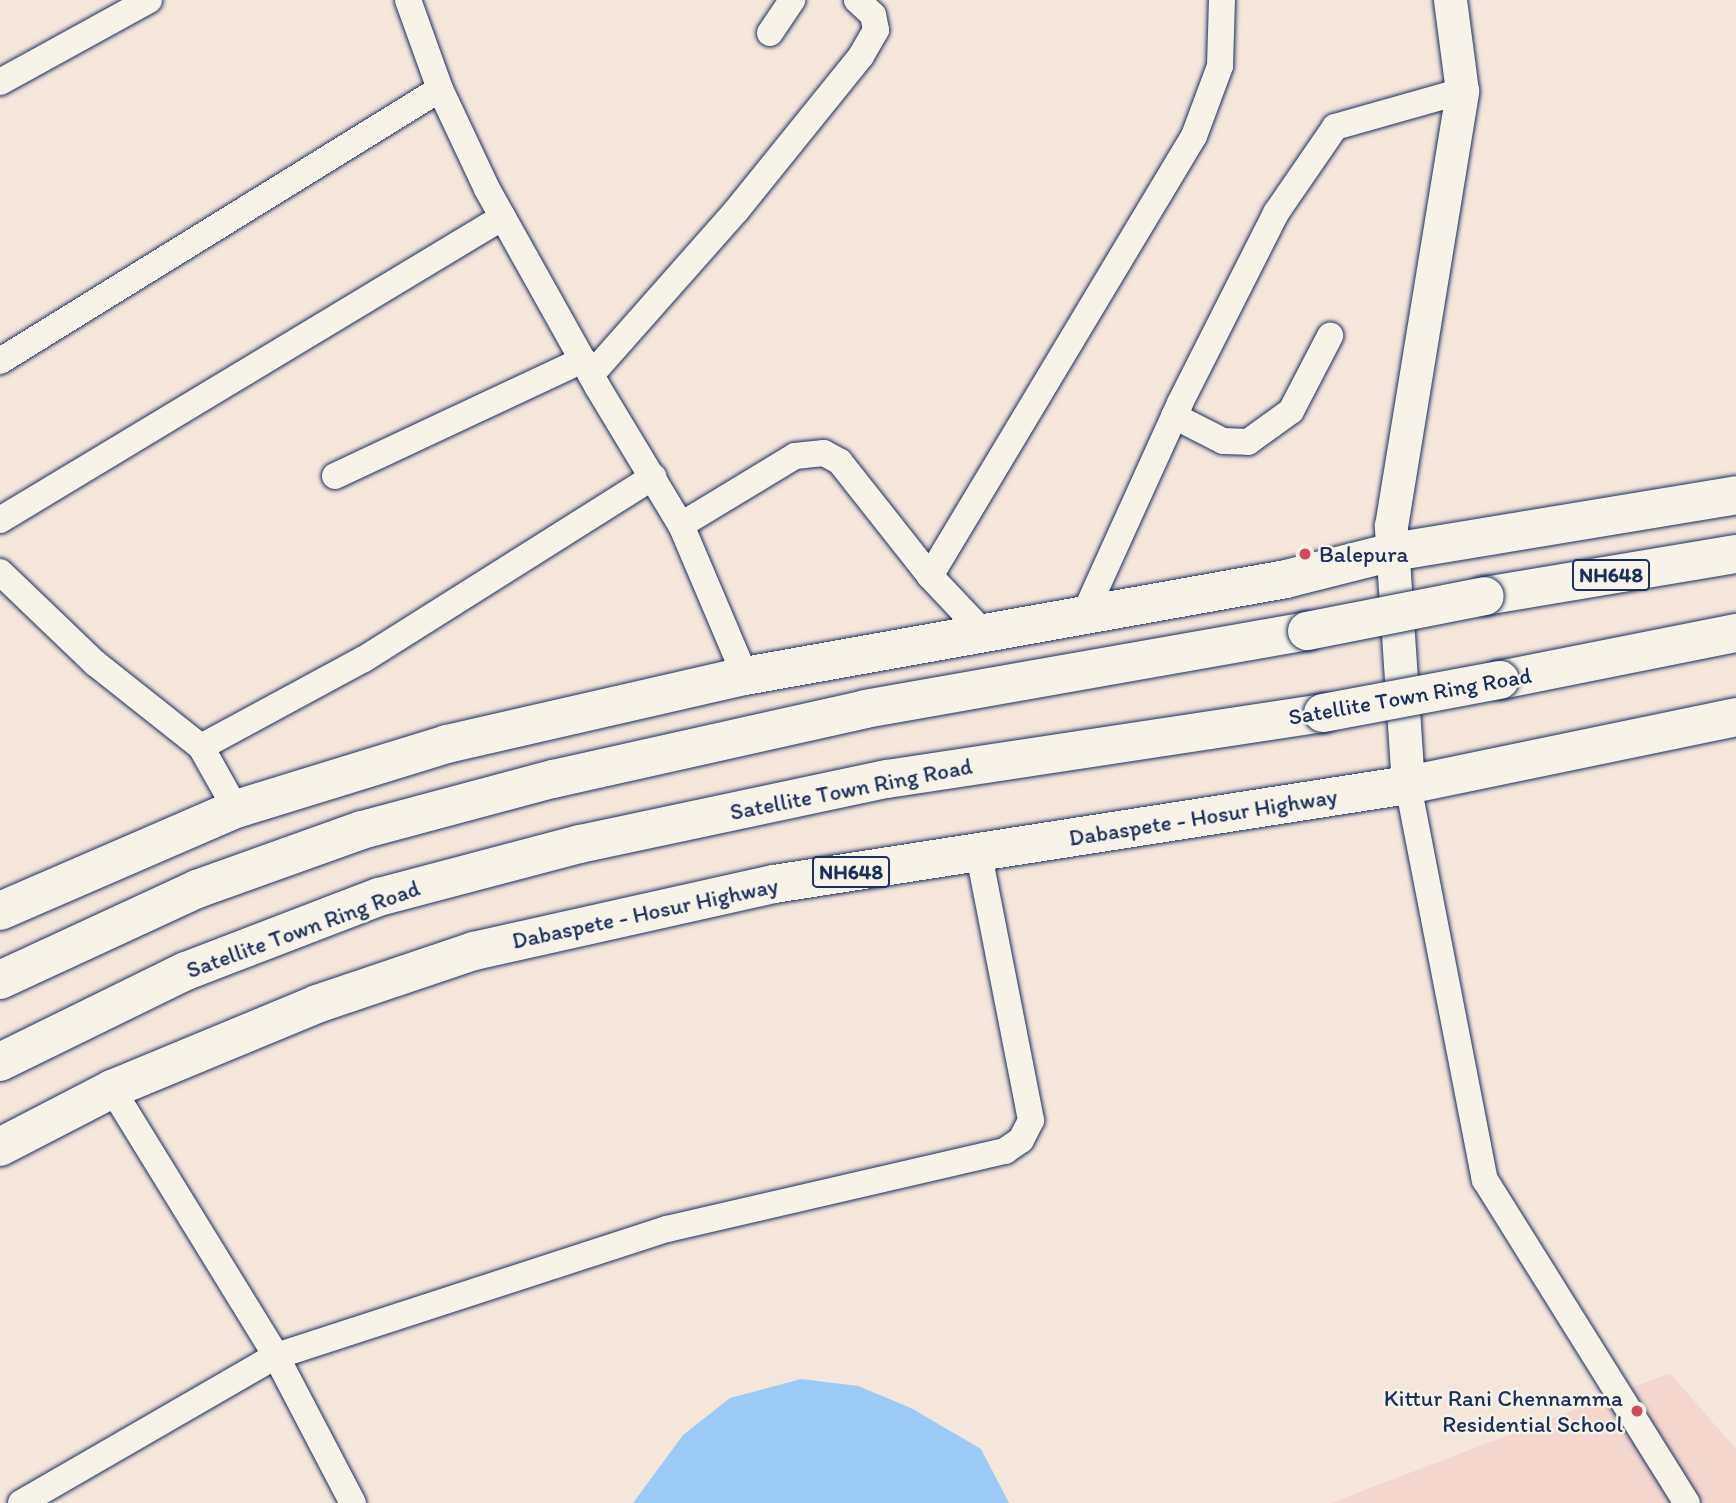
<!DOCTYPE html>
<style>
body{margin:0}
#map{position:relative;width:1736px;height:1503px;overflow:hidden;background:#f5e6dc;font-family:Itim,sans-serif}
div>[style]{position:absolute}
.built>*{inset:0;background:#f3d6ce}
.water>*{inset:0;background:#9bcaf7}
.roads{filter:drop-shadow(0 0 2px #1b2f5e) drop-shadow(0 0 2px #1b2f5e)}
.minor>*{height:26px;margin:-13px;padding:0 13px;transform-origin:13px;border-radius:13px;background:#f7f3e8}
.tertiary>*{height:33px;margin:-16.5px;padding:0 16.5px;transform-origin:16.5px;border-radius:16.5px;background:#f7f3e8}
.primary>*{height:38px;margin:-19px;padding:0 19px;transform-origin:19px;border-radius:19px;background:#f7f3e8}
.trunk>*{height:38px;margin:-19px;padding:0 19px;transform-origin:19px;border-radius:19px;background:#f7f3e8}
.bridges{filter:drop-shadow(0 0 2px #1b2f5e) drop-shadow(0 0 2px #1b2f5e)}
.trunk-bridge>*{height:38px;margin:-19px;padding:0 19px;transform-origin:19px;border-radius:19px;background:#f7f3e8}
.dots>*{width:19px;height:19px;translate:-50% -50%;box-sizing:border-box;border:4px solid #f7f3e8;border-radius:50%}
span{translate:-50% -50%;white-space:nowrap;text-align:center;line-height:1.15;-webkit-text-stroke:5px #f7f3e8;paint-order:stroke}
.shield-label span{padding:2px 5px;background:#f7f3e8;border:2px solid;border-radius:5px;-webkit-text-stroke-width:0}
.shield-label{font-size:21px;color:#1b2f5e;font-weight:700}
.poi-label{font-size:23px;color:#1b2f5e}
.left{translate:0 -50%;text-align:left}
.right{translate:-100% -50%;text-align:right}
.street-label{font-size:23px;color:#1b2f5e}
</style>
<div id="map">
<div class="built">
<i style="clip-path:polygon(1670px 1373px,1736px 1449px,1736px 1503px,1331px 1503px)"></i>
</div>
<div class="water">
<i style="clip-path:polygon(801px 1379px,858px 1386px,911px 1408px,981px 1449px,1009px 1503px,633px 1503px,683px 1435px,730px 1398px)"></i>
</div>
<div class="roads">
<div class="minor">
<i style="left:408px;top:0;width:95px;rotate:70.2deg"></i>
<i style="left:440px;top:89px;width:110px;rotate:64.8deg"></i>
<i style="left:487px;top:189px;width:226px;rotate:60.8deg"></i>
<i style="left:597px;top:386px;width:162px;rotate:58.9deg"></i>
<i style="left:681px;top:525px;width:164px;rotate:67deg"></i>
<i style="left:770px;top:33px;width:40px;rotate:-56deg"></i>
<i style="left:0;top:82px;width:170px;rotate:-28.8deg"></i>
<i style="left:0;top:361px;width:517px;rotate:-31.72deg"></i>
<i style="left:591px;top:375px;width:219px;rotate:-48.5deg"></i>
<i style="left:736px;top:211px;width:199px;rotate:-51.1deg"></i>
<i style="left:861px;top:56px;width:30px;rotate:-60deg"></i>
<i style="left:876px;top:30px;width:15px;rotate:-101deg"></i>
<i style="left:873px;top:15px;width:22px;rotate:-137deg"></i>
<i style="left:1174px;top:416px;width:55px;rotate:27deg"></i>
<i style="left:1223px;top:441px;width:25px;rotate:2deg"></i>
<i style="left:1248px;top:442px;width:53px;rotate:-35.8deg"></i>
<i style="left:1291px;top:411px;width:85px;rotate:-62.5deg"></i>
<i style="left:335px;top:476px;width:274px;rotate:-25.1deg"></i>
<i style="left:0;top:520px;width:587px;rotate:-31.06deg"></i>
<i style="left:681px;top:525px;width:133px;rotate:-31.2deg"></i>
<i style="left:795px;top:456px;width:29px;rotate:-6deg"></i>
<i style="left:824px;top:453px;width:18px;rotate:29deg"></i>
<i style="left:840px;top:462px;width:145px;rotate:51.7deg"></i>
<i style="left:930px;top:576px;width:76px;rotate:46.6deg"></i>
<i style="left:0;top:572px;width:132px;rotate:43.8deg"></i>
<i style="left:95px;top:663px;width:135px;rotate:38.4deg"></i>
<i style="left:201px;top:747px;width:71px;rotate:60.6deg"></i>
<i style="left:930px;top:576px;width:513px;rotate:-59.04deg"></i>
<i style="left:1194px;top:136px;width:75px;rotate:-69.6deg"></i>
<i style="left:1220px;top:66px;width:66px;rotate:-88.3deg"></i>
<i style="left:1084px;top:615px;width:233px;rotate:-65.6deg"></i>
<i style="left:1180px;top:403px;width:213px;rotate:-63.2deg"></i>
<i style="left:1276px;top:213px;width:104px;rotate:-55.5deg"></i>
<i style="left:1335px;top:127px;width:132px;rotate:-15.8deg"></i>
<i style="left:201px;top:747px;width:185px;rotate:-28.4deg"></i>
<i style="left:364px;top:659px;width:342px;rotate:-32.2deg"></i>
<i style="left:1408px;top:785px;width:402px;rotate:79deg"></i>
<i style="left:1485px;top:1180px;width:381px;rotate:58deg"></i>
<i style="left:112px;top:1089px;width:313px;rotate:58.4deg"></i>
<i style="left:276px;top:1356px;width:166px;rotate:62.4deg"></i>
<i style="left:21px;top:1503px;width:294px;rotate:-30deg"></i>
<i style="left:276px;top:1356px;width:411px;rotate:-18deg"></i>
<i style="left:667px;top:1229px;width:347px;rotate:-13deg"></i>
<i style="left:1005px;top:1151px;width:19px;rotate:-35deg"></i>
<i style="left:1021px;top:1140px;width:22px;rotate:-63deg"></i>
<i style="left:1031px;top:1120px;width:274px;rotate:-101.1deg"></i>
</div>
<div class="tertiary">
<i style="left:1408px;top:785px;width:260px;rotate:-93.8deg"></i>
<i style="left:1391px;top:526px;width:441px;rotate:-80.7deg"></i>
<i style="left:1462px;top:91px;width:92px;rotate:-97.5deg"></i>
</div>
<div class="primary">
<i style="left:0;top:911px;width:257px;rotate:-23.4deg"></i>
<i style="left:236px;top:809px;width:221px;rotate:-17.1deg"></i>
<i style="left:447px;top:744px;width:306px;rotate:-12.9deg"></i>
<i style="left:745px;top:676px;width:550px;rotate:-10.16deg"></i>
<i style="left:1286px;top:579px;width:110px;rotate:-14.2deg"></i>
<i style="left:1393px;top:552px;width:348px;rotate:-9.4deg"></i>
<i style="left:0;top:1147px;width:126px;rotate:-27.4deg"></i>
<i style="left:112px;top:1089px;width:222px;rotate:-22.5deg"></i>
<i style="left:317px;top:1004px;width:166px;rotate:-18.7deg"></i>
<i style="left:474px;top:951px;width:307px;rotate:-12.6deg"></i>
<i style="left:774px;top:884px;width:642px;rotate:-8.88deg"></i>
<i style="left:1408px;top:785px;width:335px;rotate:-11.7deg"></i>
</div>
<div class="trunk">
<i style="left:1485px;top:596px;width:254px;rotate:-9.5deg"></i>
<i style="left:1500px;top:680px;width:241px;rotate:-11.3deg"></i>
<i style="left:0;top:980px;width:217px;rotate:-24.8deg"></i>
<i style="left:197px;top:889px;width:175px;rotate:-19.7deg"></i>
<i style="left:362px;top:830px;width:198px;rotate:-15deg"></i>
<i style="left:553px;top:779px;width:320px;rotate:-12.6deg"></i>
<i style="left:865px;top:709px;width:449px;rotate:-10deg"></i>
<i style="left:0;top:1062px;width:207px;rotate:-26.1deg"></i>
<i style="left:186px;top:971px;width:207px;rotate:-21deg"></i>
<i style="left:379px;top:897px;width:208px;rotate:-14.8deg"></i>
<i style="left:580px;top:844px;width:314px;rotate:-12deg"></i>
<i style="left:887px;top:779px;width:441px;rotate:-8.6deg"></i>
</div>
</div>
<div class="bridges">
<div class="trunk-bridge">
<i style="left:1307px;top:631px;width:181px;rotate:-11.1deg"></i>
<i style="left:1323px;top:713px;width:180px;rotate:-10.6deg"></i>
</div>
</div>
<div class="dots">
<i style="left:1305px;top:554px;background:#d1495b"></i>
<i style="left:1637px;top:1411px;background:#d1495b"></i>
</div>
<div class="shield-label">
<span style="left:1611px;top:575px">NH648</span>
<span style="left:851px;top:872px">NH648</span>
</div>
<div class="poi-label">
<span class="left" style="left:1319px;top:554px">Balepura</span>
<span class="right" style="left:1623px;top:1411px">Kittur Rani Chennamma<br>Residential School</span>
</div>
<div class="street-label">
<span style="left:1410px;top:696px;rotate:-10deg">Satellite Town Ring Road</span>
<span style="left:851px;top:789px;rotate:-11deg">Satellite Town Ring Road</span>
<span style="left:1203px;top:817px;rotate:-9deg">Dabaspete - Hosur Highway</span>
<span style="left:645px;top:913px;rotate:-12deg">Dabaspete - Hosur Highway</span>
<span style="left:303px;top:929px;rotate:-20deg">Satellite Town Ring Road</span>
</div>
</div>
